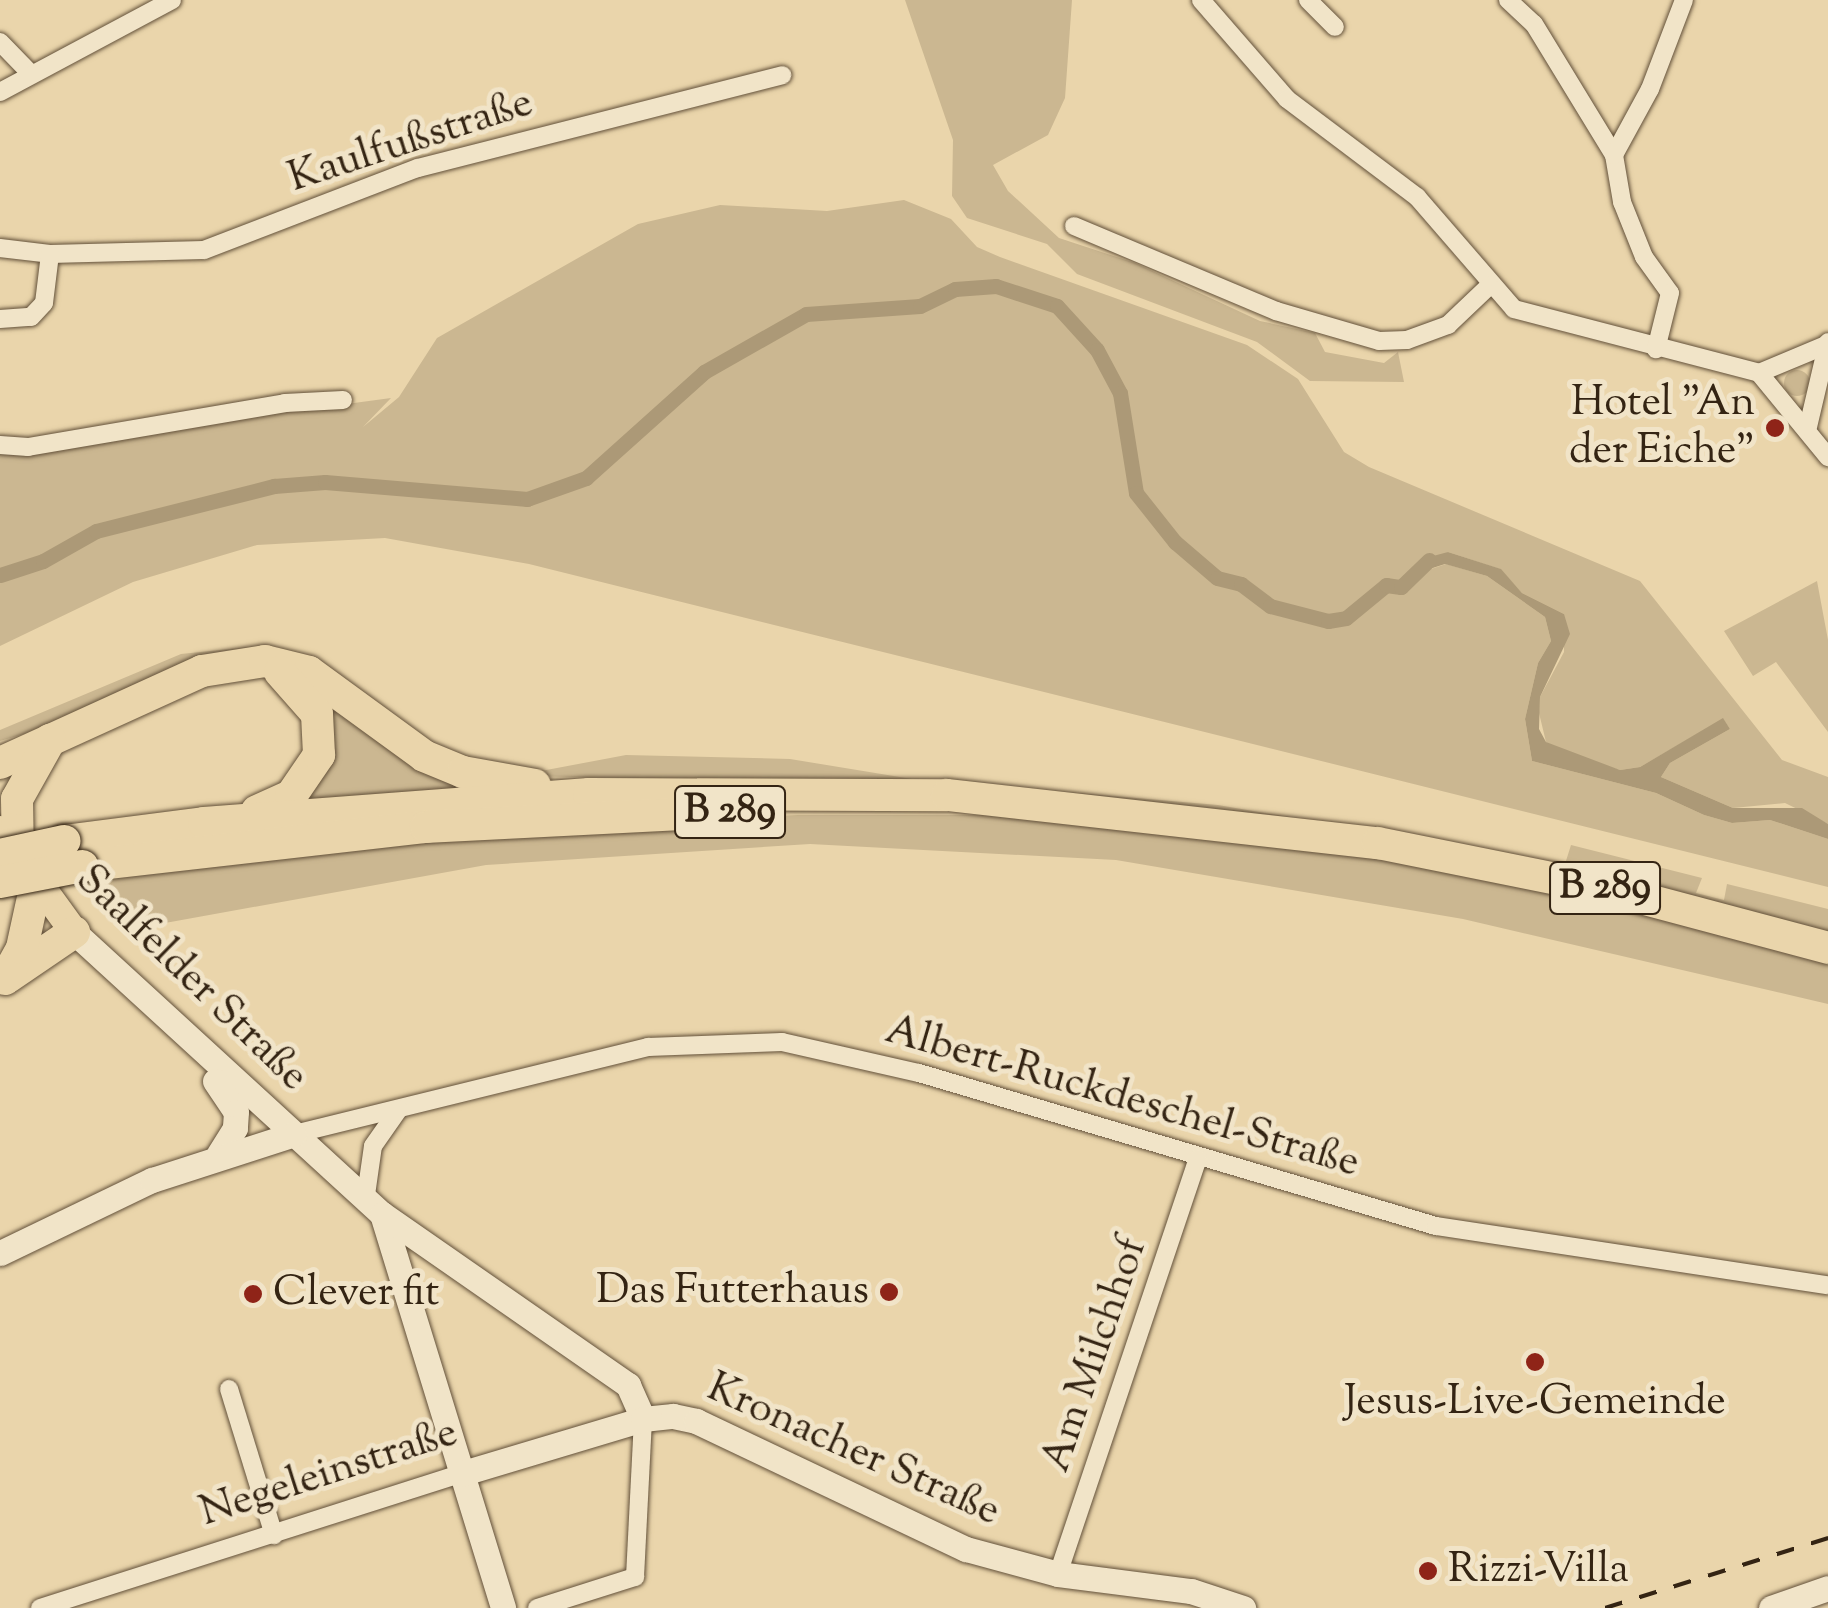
<!DOCTYPE html>
<meta charset="utf-8">
<style>
body{margin:0}
#map{position:relative;width:1828px;height:1608px;overflow:hidden;background:#ead5ab;font-family:"Sorts Mill Goudy",serif}
div>[style]{position:absolute}
.green>*{inset:0;background:#cbb791}
.round{border-radius:50%}
.water>*{inset:0;background:#ac9977}
.canal>*{height:15px;margin:-7.5px;padding:0 7.5px;transform-origin:7.5px;border-radius:7.5px;background:#ac9977}
.roads{filter:drop-shadow(0 0 2px #625039) drop-shadow(0 0 2px #625039)}
.street>*{height:18px;margin:-9px;padding:0 9px;transform-origin:9px;border-radius:9px;background:#f1e4c8}
.secondary>*{height:25px;margin:-12.5px;padding:0 12.5px;transform-origin:12.5px;border-radius:12.5px;background:#f1e4c8}
.primary>*{height:28px;margin:-14px;padding:0 14px;transform-origin:14px;border-radius:14px;background:#ead5ab}
.highway>*{height:32px;margin:-16px;padding:0 16px;transform-origin:16px;border-radius:16px;background:#ead5ab}
.rail>*{height:4px;margin-top:-2px;transform-origin:0;background:repeating-linear-gradient(90deg,#342413 0 18px,transparent 0 36px)}
.bridges{filter:drop-shadow(0 0 2px #342413) drop-shadow(0 0 2px #342413)}
.highway-bridge>*{height:32px;margin:-16px;padding:0 16px;transform-origin:16px;border-radius:16px;background:#ead5ab}
.dots>*{width:28px;height:28px;translate:-50% -50%;box-sizing:border-box;border:5px solid #f1e4c8;border-radius:50%}
span{translate:-50% -50%;white-space:nowrap;text-align:center;line-height:1.15;-webkit-text-stroke:10px #f1e4c8;paint-order:stroke}
.shield-label span{padding:2px 8px;background:#f1e4c8;border:2px solid;border-radius:8px;-webkit-text-stroke-width:0}
.shield-label{font-size:40px;color:#342413;font-weight:700}
.street-label{font-size:42px;color:#342413}
.poi-label{font-size:42px;color:#342413}
.right{translate:-100% -50%;text-align:right}
.left{translate:0 -50%;text-align:left}
</style>
<div id="map">
<div class="green">
<i style="clip-path:polygon(905px 0,1072px 0,1065px 98px,1048px 135px,993px 165px,1008px 191px,1059px 238px,1135px 263px,1260px 321px,1315px 333px,1325px 352px,1384px 363px,1398px 352px,1404px 382px,1310px 381px,1257px 342px,1077px 274px,1047px 244px,967px 218px,952px 196px,953px 140px)"></i>
<i style="clip-path:polygon(904px 200px,951px 219px,977px 247px,1000px 257px,1247px 345px,1298px 379px,1344px 452px,1369px 467px,1640px 581px,1782px 760px,1828px 777px,1828px 824px,1785px 803px,1733px 808px,1661px 777px,1670px 763px,1730px 729px,1723px 719px,1640px 767px,1620px 770px,1563px 754px,1546px 742px,1539px 713px,1540px 697px,1564px 652px,1564px 614px,1522px 593px,1500px 569px,1448px 552px,1413px 575px,1446px 564px,1487px 576px,1545px 617px,1551px 641px,1538px 663px,1525px 719px,1532px 761px,1656px 793px,1704px 815px,1732px 823px,1770px 820px,1828px 839px,1828px 887px,529px 564px,385px 538px,257px 545px,133px 582px,0 646px,0 443px,28px 447px,391px 398px,363px 427px,399px 397px,437px 338px,638px 224px,720px 205px,827px 211px)"></i>
<i class="round" style="left:1784px;top:370px;width:26px;height:26px"></i>
<i style="clip-path:polygon(1817px 581px,1828px 640px,1828px 732px,1776px 662px,1753px 676px,1724px 631px)"></i>
<i style="clip-path:polygon(267px 645px,304px 655px,389px 719px,443px 749px,495px 764px,541px 771px,626px 755px,790px 759px,912px 779px,1218px 805px,1565px 864px,1571px 845px,1702px 878px,1696px 893px,1724px 900px,1727px 884px,1828px 909px,1828px 939px,1656px 892px,813px 781px,518px 776px,453px 761px,291px 656px,0 741px,0 730px,181px 654px)"></i>
<i style="clip-path:polygon(318px 699px,506px 787px,292px 811px)"></i>
<i style="clip-path:polygon(798px 815px,1050px 815px,1396px 857px,1828px 957px,1828px 1004px,1463px 919px,1116px 860px,810px 844px,486px 865px,121px 931px,79px 882px,478px 831px)"></i>
</div>
<div class="water">
<i style="clip-path:polygon(1448px 552px,1501px 569px,1522px 593px,1564px 614px,1570px 634px,1540px 697px,1539px 729px,1546px 742px,1620px 770px,1640px 767px,1723px 718px,1730px 729px,1670px 763px,1661px 777px,1733px 808px,1802px 808px,1828px 824px,1828px 839px,1770px 820px,1732px 823px,1704px 815px,1656px 793px,1532px 761px,1525px 719px,1538px 663px,1551px 641px,1545px 617px,1487px 576px,1445px 564px,1411px 575px,1422px 559px)"></i>
</div>
<div class="canal">
<i style="left:0;top:575px;width:45px;rotate:-18deg"></i>
<i style="left:43px;top:561px;width:61px;rotate:-29.5deg"></i>
<i style="left:96px;top:531px;width:184px;rotate:-14.2deg"></i>
<i style="left:274px;top:486px;width:51px;rotate:-4.5deg"></i>
<i style="left:325px;top:482px;width:203px;rotate:4.8deg"></i>
<i style="left:527px;top:499px;width:63px;rotate:-19.6deg"></i>
<i style="left:586px;top:478px;width:159px;rotate:-41.9deg"></i>
<i style="left:704px;top:372px;width:117px;rotate:-29.6deg"></i>
<i style="left:806px;top:314px;width:114px;rotate:-4deg"></i>
<i style="left:920px;top:306px;width:39px;rotate:-26deg"></i>
<i style="left:955px;top:289px;width:41px;rotate:-4.2deg"></i>
<i style="left:996px;top:286px;width:64px;rotate:18.2deg"></i>
<i style="left:1057px;top:306px;width:59px;rotate:47.7deg"></i>
<i style="left:1097px;top:350px;width:49px;rotate:61.9deg"></i>
<i style="left:1120px;top:393px;width:101px;rotate:80.9deg"></i>
<i style="left:1136px;top:493px;width:63px;rotate:51.5deg"></i>
<i style="left:1175px;top:542px;width:55px;rotate:40.6deg"></i>
<i style="left:1217px;top:578px;width:25px;rotate:14deg"></i>
<i style="left:1241px;top:584px;width:36px;rotate:37deg"></i>
<i style="left:1270px;top:606px;width:60px;rotate:14.5deg"></i>
<i style="left:1328px;top:621px;width:18px;rotate:-9deg"></i>
<i style="left:1346px;top:618px;width:52px;rotate:-39.5deg"></i>
<i style="left:1386px;top:585px;width:15px;rotate:8deg"></i>
<i style="left:1401px;top:587px;width:39px;rotate:-44deg"></i>
</div>
<div class="roads">
<div class="street">
<i style="left:1201px;top:0;width:131px;rotate:49deg"></i>
<i style="left:1287px;top:99px;width:163px;rotate:37deg"></i>
<i style="left:1417px;top:197px;width:148px;rotate:49.1deg"></i>
<i style="left:1514px;top:309px;width:253px;rotate:14.6deg"></i>
<i style="left:1308px;top:0;width:38px;rotate:45deg"></i>
<i style="left:1508px;top:0;width:35px;rotate:43deg"></i>
<i style="left:1534px;top:24px;width:153px;rotate:58.6deg"></i>
<i style="left:1614px;top:155px;width:48px;rotate:80.3deg"></i>
<i style="left:1622px;top:202px;width:59px;rotate:68.2deg"></i>
<i style="left:1644px;top:257px;width:44px;rotate:54.2deg"></i>
<i style="left:1670px;top:293px;width:58px;rotate:104deg"></i>
<i style="left:0;top:42px;width:45px;rotate:45.9deg"></i>
<i style="left:0;top:92px;width:195px;rotate:-28.1deg"></i>
<i style="left:1614px;top:155px;width:75px;rotate:-61.4deg"></i>
<i style="left:1650px;top:89px;width:95px;rotate:-69.1deg"></i>
<i style="left:1074px;top:226px;width:219px;rotate:22.8deg"></i>
<i style="left:1276px;top:311px;width:107px;rotate:16.2deg"></i>
<i style="left:1379px;top:341px;width:28px;rotate:-2deg"></i>
<i style="left:1407px;top:340px;width:44px;rotate:-20.1deg"></i>
<i style="left:1448px;top:325px;width:57px;rotate:-43.6deg"></i>
<i style="left:0;top:248px;width:50px;rotate:6.8deg"></i>
<i style="left:50px;top:254px;width:154px;rotate:-1.5deg"></i>
<i style="left:204px;top:250px;width:229px;rotate:-21deg"></i>
<i style="left:418px;top:168px;width:376px;rotate:-14.3deg"></i>
<i style="left:0;top:319px;width:31px;rotate:-4deg"></i>
<i style="left:31px;top:317px;width:19px;rotate:-47deg"></i>
<i style="left:44px;top:303px;width:49px;rotate:-83deg"></i>
<i style="left:1759px;top:373px;width:109px;rotate:50.6deg"></i>
<i style="left:1759px;top:373px;width:73px;rotate:-22.7deg"></i>
<i style="left:1808px;top:427px;width:87px;rotate:-76.8deg"></i>
<i style="left:0;top:445px;width:28px;rotate:4deg"></i>
<i style="left:28px;top:447px;width:261px;rotate:-9.7deg"></i>
<i style="left:285px;top:403px;width:58px;rotate:-3deg"></i>
<i style="left:294px;top:1134px;width:365px;rotate:-13.8deg"></i>
<i style="left:648px;top:1047px;width:134px;rotate:-2.1deg"></i>
<i style="left:782px;top:1042px;width:140px;rotate:12.8deg"></i>
<i style="left:919px;top:1073px;width:539px;rotate:16.49deg"></i>
<i style="left:1436px;top:1226px;width:396px;rotate:8.6deg"></i>
<i style="left:366px;top:1195px;width:49px;rotate:-81.9deg"></i>
<i style="left:373px;top:1146px;width:45px;rotate:-54.9deg"></i>
<i style="left:229px;top:1389px;width:153px;rotate:72.9deg"></i>
<i style="left:1058px;top:1574px;width:438px;rotate:-71.4deg"></i>
<i style="left:40px;top:1608px;width:441px;rotate:-17.7deg"></i>
<i style="left:537px;top:1608px;width:103px;rotate:-17.6deg"></i>
<i style="left:635px;top:1577px;width:158px;rotate:-87.1deg"></i>
</div>
<div class="secondary">
<i style="left:74px;top:932px;width:418px;rotate:42.5deg"></i>
<i style="left:382px;top:1214px;width:412px;rotate:72.9deg"></i>
<i style="left:215px;top:1081px;width:37px;rotate:56deg"></i>
<i style="left:236px;top:1112px;width:16px;rotate:94deg"></i>
<i style="left:235px;top:1128px;width:31px;rotate:122deg"></i>
<i style="left:382px;top:1214px;width:300px;rotate:34.8deg"></i>
<i style="left:628px;top:1385px;width:37px;rotate:66deg"></i>
<i style="left:0;top:1253px;width:169px;rotate:-25.7deg"></i>
<i style="left:152px;top:1180px;width:149px;rotate:-17.9deg"></i>
<i style="left:460px;top:1474px;width:191px;rotate:-16.7deg"></i>
<i style="left:643px;top:1419px;width:30px;rotate:-6deg"></i>
<i style="left:673px;top:1416px;width:24px;rotate:12deg"></i>
<i style="left:696px;top:1421px;width:299px;rotate:25.4deg"></i>
<i style="left:966px;top:1549px;width:95px;rotate:15.2deg"></i>
<i style="left:1058px;top:1574px;width:134px;rotate:7.3deg"></i>
<i style="left:1191px;top:1591px;width:55px;rotate:18.1deg"></i>
<i style="left:1771px;top:1608px;width:60px;rotate:-19.3deg"></i>
</div>
<div class="primary">
<i style="left:0;top:830px;width:126px;rotate:54deg"></i>
</div>
<div class="highway">
<i style="left:0;top:763px;width:222px;rotate:-24.5deg"></i>
<i style="left:202px;top:671px;width:64px;rotate:-9deg"></i>
<i style="left:265px;top:661px;width:45px;rotate:14deg"></i>
<i style="left:309px;top:672px;width:142px;rotate:36.1deg"></i>
<i style="left:424px;top:756px;width:42px;rotate:22.3deg"></i>
<i style="left:463px;top:772px;width:73px;rotate:10.2deg"></i>
<i style="left:257px;top:811px;width:37px;rotate:-24deg"></i>
<i style="left:291px;top:796px;width:50px;rotate:-55.7deg"></i>
<i style="left:319px;top:755px;width:41px;rotate:-92.8deg"></i>
<i style="left:317px;top:714px;width:56px;rotate:-131.4deg"></i>
<i style="left:64px;top:841px;width:141px;rotate:-7.3deg"></i>
<i style="left:204px;top:823px;width:386px;rotate:-4.3deg"></i>
<i style="left:589px;top:794px;width:358px;rotate:0.2deg"></i>
<i style="left:947px;top:795px;width:434px;rotate:6.4deg"></i>
<i style="left:1378px;top:843px;width:234px;rotate:11.4deg"></i>
<i style="left:1607px;top:889px;width:229px;rotate:14.9deg"></i>
<i style="left:18px;top:857px;width:58px;rotate:-91deg"></i>
<i style="left:17px;top:799px;width:68px;rotate:-60.8deg"></i>
<i style="left:82px;top:866px;width:346px;rotate:-6.5deg"></i>
<i style="left:426px;top:827px;width:319px;rotate:-2.9deg"></i>
<i style="left:8px;top:977px;width:80px;rotate:-34.3deg"></i>
<i style="left:5px;top:979px;width:35px;rotate:-61deg"></i>
<i style="left:22px;top:948px;width:66px;rotate:-77.7deg"></i>
</div>
</div>
<div class="rail">
<i style="left:1605px;top:1608px;width:234px;rotate:-17.4deg"></i>
</div>
<div class="bridges">
<div class="highway-bridge">
<i style="left:0;top:855px;width:66px;rotate:-12.3deg"></i>
<i style="left:0;top:882px;width:84px;rotate:-11deg"></i>
</div>
</div>
<div class="dots">
<i style="left:1775px;top:428px;background:#8f2418"></i>
<i style="left:889px;top:1292px;background:#8f2418"></i>
<i style="left:253px;top:1294px;background:#8f2418"></i>
<i style="left:1535px;top:1362px;background:#8f2418"></i>
<i style="left:1428px;top:1571px;background:#8f2418"></i>
</div>
<div class="shield-label">
<span style="left:730px;top:812px">B 289</span>
<span style="left:1605px;top:888px">B 289</span>
</div>
<div class="street-label">
<span style="left:411px;top:142px;rotate:-18deg">Kaulfußstraße</span>
<span style="left:191px;top:979px;rotate:44deg">Saalfelder Straße</span>
<span style="left:1122px;top:1098px;rotate:16deg">Albert-Ruckdeschel-Straße</span>
<span style="left:1096px;top:1355px;rotate:-71deg">Am Milchhof</span>
<span style="left:853px;top:1451px;rotate:24deg">Kronacher Straße</span>
<span style="left:329px;top:1474px;rotate:-18deg">Negeleinstraße</span>
</div>
<div class="poi-label">
<span class="right" style="left:1755px;top:428px">Hotel "An<br>der Eiche"</span>
<span class="right" style="left:869px;top:1292px">Das Futterhaus</span>
<span class="left" style="left:273px;top:1294px">Clever fit</span>
<span style="left:1535px;top:1403px">Jesus-Live-Gemeinde</span>
<span class="left" style="left:1448px;top:1571px">Rizzi-Villa</span>
</div>
</div>
